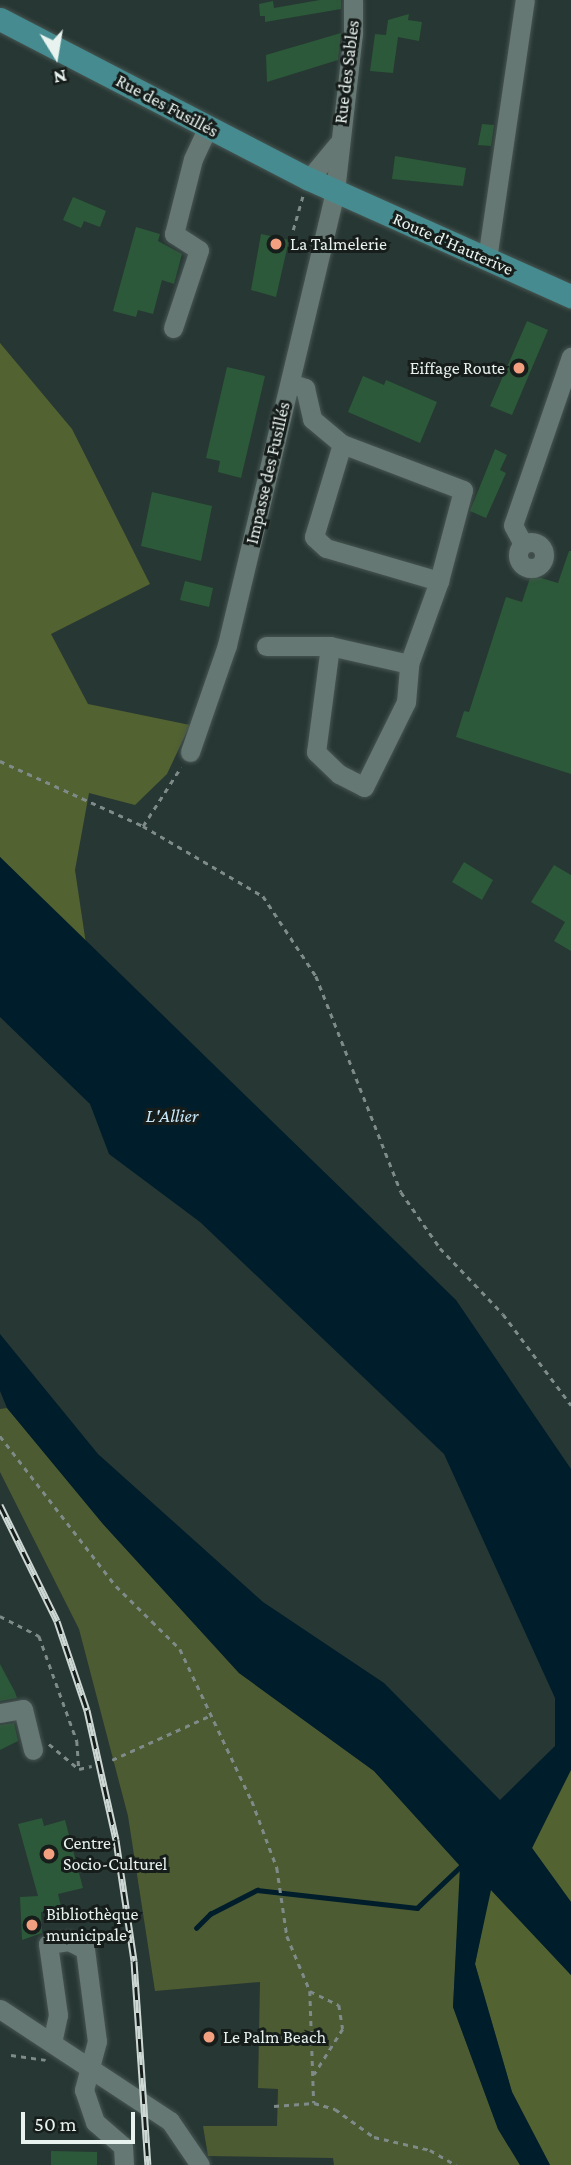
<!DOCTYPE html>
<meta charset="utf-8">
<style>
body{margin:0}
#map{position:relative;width:571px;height:2165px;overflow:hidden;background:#273733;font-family:"Crimson Pro",serif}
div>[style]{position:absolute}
.green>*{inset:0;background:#4d5b32}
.forest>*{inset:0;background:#526231}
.water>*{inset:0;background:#001d2b}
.stream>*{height:4.5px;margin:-2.25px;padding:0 2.25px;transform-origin:2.25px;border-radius:2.25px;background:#001d2b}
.building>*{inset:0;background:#2c5939}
.path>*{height:2.5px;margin-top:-1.25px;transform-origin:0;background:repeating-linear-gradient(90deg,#7e8b88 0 5px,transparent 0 10px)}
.roads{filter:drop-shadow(0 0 2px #475552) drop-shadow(0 0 2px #475552)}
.minor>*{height:19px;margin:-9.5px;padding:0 9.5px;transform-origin:9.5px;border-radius:9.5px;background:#667873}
.minor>.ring{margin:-9.5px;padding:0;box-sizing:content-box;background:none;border:19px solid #667873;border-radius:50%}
.major>*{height:23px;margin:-11.5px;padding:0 11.5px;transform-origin:11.5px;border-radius:11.5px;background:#468b8f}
.rail>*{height:7px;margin-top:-3.5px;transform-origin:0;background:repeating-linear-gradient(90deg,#161d1b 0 13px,#cdd8d5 0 26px);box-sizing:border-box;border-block:2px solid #cdd8d5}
.dots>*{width:19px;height:19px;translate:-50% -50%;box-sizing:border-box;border:4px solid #161d1b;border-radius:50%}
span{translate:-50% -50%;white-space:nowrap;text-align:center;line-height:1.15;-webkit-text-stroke:6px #161d1b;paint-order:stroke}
.street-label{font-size:18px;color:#e8f2ef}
.poi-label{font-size:18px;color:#e8f2ef}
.left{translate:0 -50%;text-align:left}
.right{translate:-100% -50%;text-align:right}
.water-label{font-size:19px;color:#c8e8fa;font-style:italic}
.north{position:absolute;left:21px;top:21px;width:70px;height:70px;-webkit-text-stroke:5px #161d1b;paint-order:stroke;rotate:169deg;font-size:19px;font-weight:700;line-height:28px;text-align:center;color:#e8f2ef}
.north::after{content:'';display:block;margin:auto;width:24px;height:32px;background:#e8f2ef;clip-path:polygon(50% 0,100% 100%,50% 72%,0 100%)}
.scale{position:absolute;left:21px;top:2112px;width:114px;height:32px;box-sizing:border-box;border:4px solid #e8f2ef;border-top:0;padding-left:9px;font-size:21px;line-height:24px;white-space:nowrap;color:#e8f2ef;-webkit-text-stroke:5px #161d1b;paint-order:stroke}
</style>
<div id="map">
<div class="green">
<i style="clip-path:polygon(7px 1408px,103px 1524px,239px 1673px,374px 1771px,461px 1866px,453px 2007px,498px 2129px,520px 2165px,334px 2165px,333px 2158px,208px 2156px,203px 2126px,277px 2126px,278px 2089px,258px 2088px,260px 1982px,155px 1991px,128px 1816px,79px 1629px,0 1472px,0 1409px)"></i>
</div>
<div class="forest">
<i style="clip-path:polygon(0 343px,72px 429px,150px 584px,51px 634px,88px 704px,190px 725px,167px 774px,135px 805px,89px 793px,75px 870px,86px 944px,0 857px)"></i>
<i style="clip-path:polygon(570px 1769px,571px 1770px,571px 1902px,532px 1848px)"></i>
<i style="clip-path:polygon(490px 1889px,571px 1975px,571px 2165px,550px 2165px,512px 2092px,475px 1964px)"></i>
</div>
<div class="water">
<i style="clip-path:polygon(0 857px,456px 1300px,571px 1469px,571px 1770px,532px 1848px,571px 1902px,571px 1975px,491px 1890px,475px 1964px,512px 2092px,550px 2165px,520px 2165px,498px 2129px,453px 2007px,460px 1866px,374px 1771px,239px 1673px,103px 1524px,7px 1408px,0 1391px,0 1334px,98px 1454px,263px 1602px,384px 1683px,500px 1800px,555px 1746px,555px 1698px,444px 1454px,200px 1222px,109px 1154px,90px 1104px,0 1017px)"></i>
</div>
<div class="stream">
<i style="left:196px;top:1928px;width:20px;rotate:-45deg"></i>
<i style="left:210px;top:1914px;width:53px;rotate:-27.1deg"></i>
<i style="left:257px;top:1890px;width:161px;rotate:6.4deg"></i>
<i style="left:417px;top:1908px;width:61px;rotate:-43.7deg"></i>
</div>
<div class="building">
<i style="clip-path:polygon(320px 0,341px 0,341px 9px,265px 22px,265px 16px,260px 16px,259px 4px,273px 1px,274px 8px)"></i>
<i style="clip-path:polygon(409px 14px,408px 20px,422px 22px,419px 41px,398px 37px,393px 73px,370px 71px,375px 34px,386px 35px,388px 20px)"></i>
<i style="clip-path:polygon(341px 33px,338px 60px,267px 82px,266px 55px)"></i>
<i style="clip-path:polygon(482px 124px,494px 125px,491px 146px,478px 145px)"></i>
<i style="clip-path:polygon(395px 156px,466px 168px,463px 186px,392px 179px)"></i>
<i style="clip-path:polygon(73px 197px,106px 211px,100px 227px,84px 221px,81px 228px,63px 220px)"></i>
<i style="clip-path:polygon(136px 227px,160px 234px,158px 241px,182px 254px,174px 284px,162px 280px,153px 314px,138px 310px,136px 317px,113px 311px)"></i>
<i style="clip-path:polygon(261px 234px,289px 240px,276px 297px,251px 290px)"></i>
<i style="clip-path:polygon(527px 321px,548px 330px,512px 415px,490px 406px)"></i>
<i style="clip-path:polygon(227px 367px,265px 376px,241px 478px,218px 472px,220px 461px,206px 458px)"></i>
<i style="clip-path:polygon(363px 376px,384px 385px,386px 380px,437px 402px,420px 443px,348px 412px)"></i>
<i style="clip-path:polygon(495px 449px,507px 455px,500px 470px,506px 473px,486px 518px,470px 511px)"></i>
<i style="clip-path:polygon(152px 492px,212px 506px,201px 561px,141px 546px)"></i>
<i style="clip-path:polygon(569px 551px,571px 551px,571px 774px,456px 737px,464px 711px,469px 712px,506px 597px,522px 602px,531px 575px,558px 583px)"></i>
<i style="clip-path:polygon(185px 581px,213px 588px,209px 607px,180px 600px)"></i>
<i style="clip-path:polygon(464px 862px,493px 880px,482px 900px,452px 882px)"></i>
<i style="clip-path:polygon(554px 865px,571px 875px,571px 951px,554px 941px,565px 922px,531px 902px)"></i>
<i style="clip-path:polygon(0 1664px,15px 1692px,17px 1698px,0 1701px)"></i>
<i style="clip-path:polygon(14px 1723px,18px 1741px,0 1750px,0 1725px)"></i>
<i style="clip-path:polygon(42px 1818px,44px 1826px,65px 1820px,83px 1888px,58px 1894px,62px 1911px,41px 1912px,42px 1933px,22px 1940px,20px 1897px,38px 1896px,18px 1824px)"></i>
<i style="clip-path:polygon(51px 2151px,97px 2152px,97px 2165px,51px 2165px)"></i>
</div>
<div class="path">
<i style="left:293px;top:230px;width:35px;rotate:-74deg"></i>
<i style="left:0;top:761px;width:157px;rotate:24.4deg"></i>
<i style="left:143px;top:826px;width:139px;rotate:30.3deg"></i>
<i style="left:263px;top:896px;width:96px;rotate:56.5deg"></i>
<i style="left:316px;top:976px;width:232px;rotate:68.5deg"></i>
<i style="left:401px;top:1192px;width:68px;rotate:55.1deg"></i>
<i style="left:440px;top:1248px;width:91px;rotate:46.3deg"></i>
<i style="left:503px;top:1314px;width:114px;rotate:53.2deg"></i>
<i style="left:143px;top:826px;width:70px;rotate:-57.2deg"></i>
<i style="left:0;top:1436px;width:190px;rotate:52.3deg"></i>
<i style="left:116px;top:1586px;width:90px;rotate:44.5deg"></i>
<i style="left:180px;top:1649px;width:168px;rotate:64.7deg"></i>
<i style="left:252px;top:1801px;width:72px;rotate:69.5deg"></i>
<i style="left:277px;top:1868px;width:69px;rotate:81.6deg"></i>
<i style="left:287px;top:1936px;width:60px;rotate:67.3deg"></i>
<i style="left:310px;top:1991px;width:112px;rotate:88deg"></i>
<i style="left:0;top:1616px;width:44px;rotate:27.1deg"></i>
<i style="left:39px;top:1636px;width:112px;rotate:70.1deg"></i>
<i style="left:77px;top:1741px;width:28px;rotate:86deg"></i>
<i style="left:49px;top:1744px;width:39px;rotate:40deg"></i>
<i style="left:112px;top:1760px;width:107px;rotate:-24.4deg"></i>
<i style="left:79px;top:1769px;width:13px;rotate:-13deg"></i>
<i style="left:310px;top:1991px;width:32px;rotate:26deg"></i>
<i style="left:339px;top:2005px;width:24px;rotate:81deg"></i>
<i style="left:343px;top:2029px;width:54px;rotate:122.2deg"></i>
<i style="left:11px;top:2055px;width:35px;rotate:8deg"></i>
<i style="left:274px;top:2106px;width:40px;rotate:-4.3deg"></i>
<i style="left:314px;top:2103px;width:22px;rotate:16deg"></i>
<i style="left:335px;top:2109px;width:48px;rotate:35.7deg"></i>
<i style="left:374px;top:2137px;width:57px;rotate:13.1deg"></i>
<i style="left:430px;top:2150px;width:30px;rotate:30deg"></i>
</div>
<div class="roads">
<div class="minor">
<i style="left:309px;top:179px;width:45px;rotate:-50.4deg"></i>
<i style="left:487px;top:259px;width:262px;rotate:-81.7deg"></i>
<i style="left:173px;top:328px;width:82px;rotate:-71.6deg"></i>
<i style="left:199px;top:250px;width:30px;rotate:-147deg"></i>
<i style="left:174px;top:234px;width:77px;rotate:-75.8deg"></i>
<i style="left:193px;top:159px;width:35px;rotate:-65deg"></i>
<i style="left:290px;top:383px;width:16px;rotate:18deg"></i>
<i style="left:305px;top:388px;width:32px;rotate:77deg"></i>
<i style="left:312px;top:419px;width:39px;rotate:40deg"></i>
<i class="ring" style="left:518px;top:542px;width:7px;height:7px"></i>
<i style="left:523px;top:544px;width:21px;rotate:-118deg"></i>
<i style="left:513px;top:525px;width:178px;rotate:-71deg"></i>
<i style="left:266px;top:646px;width:64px"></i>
<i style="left:330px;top:646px;width:81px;rotate:12.8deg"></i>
<i style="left:409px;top:664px;width:88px;rotate:-70.1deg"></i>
<i style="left:439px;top:581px;width:94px;rotate:-75.2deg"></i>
<i style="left:463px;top:490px;width:129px;rotate:-159.2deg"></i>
<i style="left:342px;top:444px;width:97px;rotate:106.8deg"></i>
<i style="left:314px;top:537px;width:16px;rotate:43deg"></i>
<i style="left:326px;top:548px;width:118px;rotate:16.3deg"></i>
<i style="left:330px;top:646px;width:107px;rotate:97.5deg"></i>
<i style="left:316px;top:752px;width:32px;rotate:44deg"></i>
<i style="left:339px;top:774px;width:28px;rotate:27deg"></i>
<i style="left:364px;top:787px;width:95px;rotate:-63.7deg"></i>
<i style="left:406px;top:702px;width:38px;rotate:-85deg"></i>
<i style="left:190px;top:752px;width:113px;rotate:-70.9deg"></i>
<i style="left:227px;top:645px;width:467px;rotate:-76.6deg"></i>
<i style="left:335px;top:191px;width:158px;rotate:-83.5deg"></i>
<i style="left:353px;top:34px;width:34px;rotate:-90deg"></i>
<i style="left:0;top:1713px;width:23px;rotate:-10deg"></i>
<i style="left:23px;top:1709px;width:42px;rotate:76.3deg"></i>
<i style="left:0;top:2009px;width:204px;rotate:33.4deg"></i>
<i style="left:170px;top:2121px;width:53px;rotate:55.7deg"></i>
<i style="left:52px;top:2043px;width:29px;rotate:-78deg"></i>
<i style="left:58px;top:2015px;width:72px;rotate:-98deg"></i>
<i style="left:48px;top:1944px;width:21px;rotate:-8deg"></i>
<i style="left:69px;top:1941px;width:18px;rotate:27deg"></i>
<i style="left:85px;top:1949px;width:93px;rotate:82.6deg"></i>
<i style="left:97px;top:2041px;width:51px;rotate:104.9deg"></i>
<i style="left:84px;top:2090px;width:34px;rotate:71deg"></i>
<i style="left:95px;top:2122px;width:37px;rotate:41deg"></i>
<i style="left:123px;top:2146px;width:19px;rotate:87deg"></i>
</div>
<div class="major">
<i style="left:0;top:19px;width:348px;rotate:27.4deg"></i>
<i style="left:309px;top:179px;width:287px;rotate:24.1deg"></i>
</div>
</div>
<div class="rail">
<i style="left:0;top:1505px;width:129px;rotate:63.8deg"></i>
<i style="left:57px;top:1621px;width:94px;rotate:71.4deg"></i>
<i style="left:87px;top:1710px;width:133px;rotate:77.4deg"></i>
<i style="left:116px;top:1840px;width:122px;rotate:81.5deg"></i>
<i style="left:134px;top:1961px;width:204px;rotate:86.1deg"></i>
</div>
<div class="dots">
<i style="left:276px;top:244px;background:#f2a07f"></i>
<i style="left:519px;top:368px;background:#f2a07f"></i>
<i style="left:49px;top:1854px;background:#f2a07f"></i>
<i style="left:32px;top:1925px;background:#f2a07f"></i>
<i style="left:209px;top:2037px;background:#f2a07f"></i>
</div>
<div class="street-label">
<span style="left:347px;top:72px;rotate:-83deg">Rue des Sables</span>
<span style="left:167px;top:106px;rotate:28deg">Rue des Fusillés</span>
<span style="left:453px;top:244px;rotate:24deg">Route d'Hauterive</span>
<span style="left:268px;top:473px;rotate:-77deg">Impasse des Fusillés</span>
</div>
<div class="poi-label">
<span class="left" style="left:290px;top:244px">La Talmelerie</span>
<span class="right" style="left:505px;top:368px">Eiffage Route</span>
<span class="left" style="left:63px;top:1854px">Centre<br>Socio-Culturel</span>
<span class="left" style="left:46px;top:1925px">Bibliothèque<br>municipale</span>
<span class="left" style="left:223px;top:2037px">Le Palm Beach</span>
</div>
<div class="water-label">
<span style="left:172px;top:1116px">L'Allier</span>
</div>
<div class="north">N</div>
<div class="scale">50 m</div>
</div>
